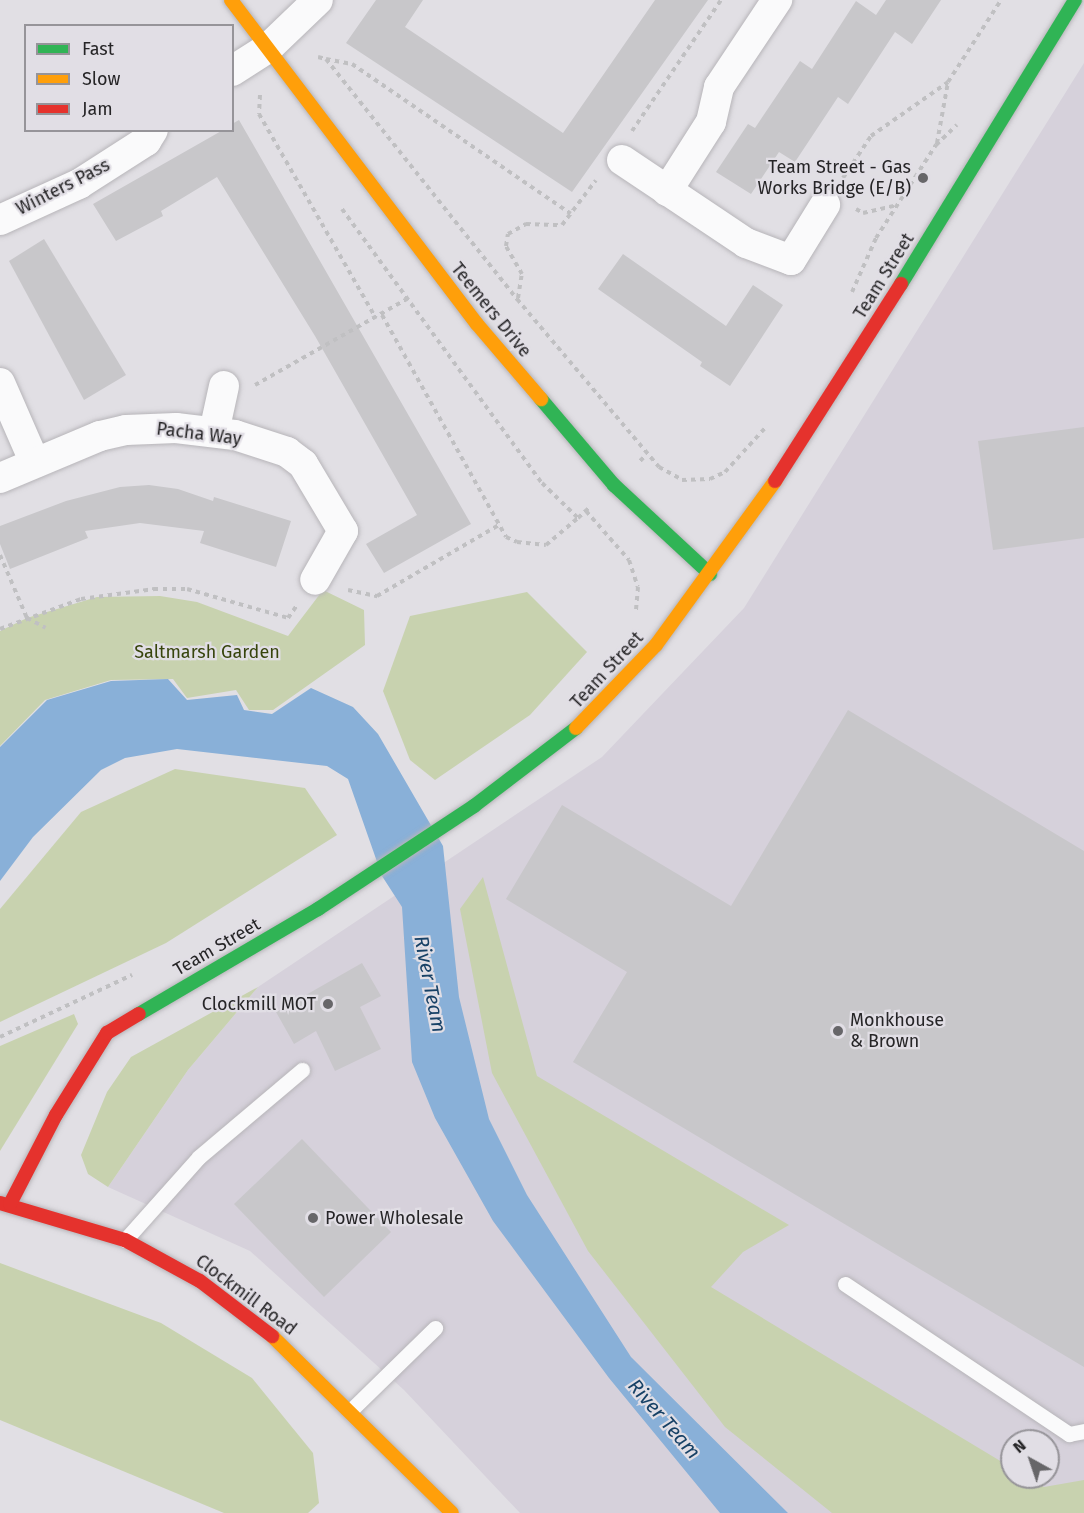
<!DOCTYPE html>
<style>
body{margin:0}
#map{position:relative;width:1084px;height:1513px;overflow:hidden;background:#e1dfe4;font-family:"Fira Sans",sans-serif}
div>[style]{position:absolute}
.built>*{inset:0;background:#d6d1db}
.green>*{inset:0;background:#c8d2af}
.water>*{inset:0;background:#89b0d8}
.building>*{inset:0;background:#c8c7ca}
.path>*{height:4px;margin-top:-2px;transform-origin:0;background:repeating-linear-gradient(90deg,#c0c0c2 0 4.5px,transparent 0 9px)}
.roads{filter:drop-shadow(0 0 2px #b7b5b9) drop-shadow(0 0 2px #b7b5b9)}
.lane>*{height:15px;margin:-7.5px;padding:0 7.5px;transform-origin:7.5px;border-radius:7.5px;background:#fafafb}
.street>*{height:30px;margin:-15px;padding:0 15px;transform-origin:15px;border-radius:15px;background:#fafafb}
.fast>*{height:14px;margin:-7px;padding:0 7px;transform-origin:7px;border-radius:7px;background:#30b455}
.slow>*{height:14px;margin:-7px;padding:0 7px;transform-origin:7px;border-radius:7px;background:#ff9f0a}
.jam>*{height:14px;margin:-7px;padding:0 7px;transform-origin:7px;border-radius:7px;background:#e5322d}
.dots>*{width:16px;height:16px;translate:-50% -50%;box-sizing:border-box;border:3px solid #e1dee5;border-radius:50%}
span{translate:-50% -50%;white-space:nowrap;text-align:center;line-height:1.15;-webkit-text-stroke:4.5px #e1dee5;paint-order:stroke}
.poi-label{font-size:18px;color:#262527}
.right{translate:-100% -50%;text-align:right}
.left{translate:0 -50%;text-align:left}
.street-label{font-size:18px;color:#262527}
.park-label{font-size:18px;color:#37440c}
.water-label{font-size:20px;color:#174166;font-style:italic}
.legend{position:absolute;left:24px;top:24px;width:210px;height:108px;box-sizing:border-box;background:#e1dee5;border:2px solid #969499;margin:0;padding:8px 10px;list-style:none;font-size:18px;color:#262527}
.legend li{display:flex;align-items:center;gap:12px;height:30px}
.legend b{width:30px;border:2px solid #969499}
.north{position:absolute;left:1000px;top:1429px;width:60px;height:60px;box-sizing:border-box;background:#e1dee5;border:2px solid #969499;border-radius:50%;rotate:320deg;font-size:16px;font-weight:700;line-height:24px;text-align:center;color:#262527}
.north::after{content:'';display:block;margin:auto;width:21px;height:27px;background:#676669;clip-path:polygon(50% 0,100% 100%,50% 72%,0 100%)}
</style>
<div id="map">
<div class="built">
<i style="clip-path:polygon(evenodd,1084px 63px,1084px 1513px,520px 1513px,404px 1390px,250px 1251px,108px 1187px,188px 1070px,258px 987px,602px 757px,744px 608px,1084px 63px,1012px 1441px,1048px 1441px,1048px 1477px,1012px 1477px,1012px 1441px)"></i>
</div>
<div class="green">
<i style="clip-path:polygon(323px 590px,364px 610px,365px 645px,273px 710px,249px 710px,236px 690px,187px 698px,173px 679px,111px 680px,45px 700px,0 746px,0 631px,27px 618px,97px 597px,160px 596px,197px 602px,288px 636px)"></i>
<i style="clip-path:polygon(527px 592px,587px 652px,530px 715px,435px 780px,410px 760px,383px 691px,410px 616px)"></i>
<i style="clip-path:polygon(175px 769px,305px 788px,337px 835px,166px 943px,0 1022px,0 909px,81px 812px)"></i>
<i style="clip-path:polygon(483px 877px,537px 1076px,789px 1225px,743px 1252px,711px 1287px,1012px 1468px,1012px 1477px,1027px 1477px,1044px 1487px,1084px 1480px,1084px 1513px,832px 1513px,725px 1427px,588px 1251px,492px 1073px,460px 909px)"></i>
<i style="clip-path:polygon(258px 987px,188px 1070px,108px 1187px,88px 1174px,81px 1155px,107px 1092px,131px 1057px)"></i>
<i style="clip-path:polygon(74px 1014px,78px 1024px,0 1151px,0 1046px)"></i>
<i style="clip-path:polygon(0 1263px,161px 1323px,252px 1378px,313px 1453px,319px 1503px,308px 1513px,224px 1513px,0 1420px)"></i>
</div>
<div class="water">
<i style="clip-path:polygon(168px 679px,187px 700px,237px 695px,244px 710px,272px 714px,311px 688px,353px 707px,378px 734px,443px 846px,459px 997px,489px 1119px,527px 1195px,631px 1357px,788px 1513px,720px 1513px,609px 1378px,493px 1221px,435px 1118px,412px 1062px,402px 907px,382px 876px,348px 779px,327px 766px,177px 749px,125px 758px,101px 770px,33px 837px,0 881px,0 747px,47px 700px,111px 681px)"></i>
</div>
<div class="building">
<i style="clip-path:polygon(376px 0,423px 0,405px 27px,563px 133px,655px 0,708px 0,572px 192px,346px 43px)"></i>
<i style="clip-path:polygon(886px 0,941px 0,912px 44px,895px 32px,848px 104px,838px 97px,795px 162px,779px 152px,751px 194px,716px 172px,748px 124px,755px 128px,800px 61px,812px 69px,856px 1px,876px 15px)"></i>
<i style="clip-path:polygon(239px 120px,471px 524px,384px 573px,366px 544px,417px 515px,315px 336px,217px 177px,161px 211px,163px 216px,116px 241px,93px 204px,223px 130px,232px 130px,232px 124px)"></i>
<i style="clip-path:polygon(44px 239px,126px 375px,84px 400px,9px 261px)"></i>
<i style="clip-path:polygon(623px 254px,726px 326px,753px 285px,783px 305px,730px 386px,700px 366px,702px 362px,598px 289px)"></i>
<i style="clip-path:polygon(1084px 427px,1084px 538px,993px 550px,978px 441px)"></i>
<i style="clip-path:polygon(149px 485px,178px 489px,213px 501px,214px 497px,291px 521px,276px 567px,200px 543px,204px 531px,140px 523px,85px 531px,88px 538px,10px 569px,0 544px,0 526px,66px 501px,120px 487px)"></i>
<i style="clip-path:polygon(848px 710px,1084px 851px,1084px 1367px,573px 1062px,627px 972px,506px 899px,562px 805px,731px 906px)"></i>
<i style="clip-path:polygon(362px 963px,381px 996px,360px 1007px,381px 1049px,335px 1071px,316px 1031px,294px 1044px,276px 1012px)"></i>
<i style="clip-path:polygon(302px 1139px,391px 1232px,324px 1297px,234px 1204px)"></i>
</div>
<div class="path">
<i style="left:318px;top:57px;width:8px;rotate:14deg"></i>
<i style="left:326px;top:59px;width:307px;rotate:51.5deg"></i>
<i style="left:517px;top:299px;width:220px;rotate:49.8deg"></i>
<i style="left:659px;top:467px;width:26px;rotate:29deg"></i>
<i style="left:682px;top:480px;width:28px;rotate:-2deg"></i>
<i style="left:710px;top:479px;width:17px;rotate:-25deg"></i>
<i style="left:725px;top:472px;width:61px;rotate:-47.7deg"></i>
<i style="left:326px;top:59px;width:26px;rotate:11deg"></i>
<i style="left:352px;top:64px;width:265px;rotate:34.4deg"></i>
<i style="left:260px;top:95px;width:19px;rotate:93deg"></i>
<i style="left:259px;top:114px;width:235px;rotate:60.2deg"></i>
<i style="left:632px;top:131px;width:158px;rotate:-55.8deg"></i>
<i style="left:937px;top:143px;width:62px;rotate:-79.8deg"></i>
<i style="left:843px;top:178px;width:50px;rotate:-56.3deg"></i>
<i style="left:871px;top:136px;width:94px;rotate:-35deg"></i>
<i style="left:948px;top:82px;width:98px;rotate:-57.1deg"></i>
<i style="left:342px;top:209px;width:339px;rotate:53.9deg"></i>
<i style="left:542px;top:483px;width:50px;rotate:44.2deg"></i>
<i style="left:578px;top:518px;width:16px;rotate:-43deg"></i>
<i style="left:856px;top:209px;width:8px;rotate:30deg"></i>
<i style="left:863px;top:213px;width:35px;rotate:-13deg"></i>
<i style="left:852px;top:292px;width:59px;rotate:-66deg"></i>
<i style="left:876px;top:238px;width:111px;rotate:-57.2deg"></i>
<i style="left:936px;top:145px;width:29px;rotate:-44deg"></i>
<i style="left:518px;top:298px;width:24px;rotate:-81deg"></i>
<i style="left:522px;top:274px;width:32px;rotate:-120deg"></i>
<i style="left:506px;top:246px;width:12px;rotate:-81deg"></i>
<i style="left:508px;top:234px;width:21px;rotate:-29deg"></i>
<i style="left:526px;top:224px;width:36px;rotate:2deg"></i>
<i style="left:562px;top:225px;width:56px;rotate:-52.9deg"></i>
<i style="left:382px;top:315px;width:254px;rotate:60.8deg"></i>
<i style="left:506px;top:537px;width:12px;rotate:24deg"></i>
<i style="left:517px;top:542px;width:29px;rotate:6deg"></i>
<i style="left:546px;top:545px;width:42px;rotate:-40.2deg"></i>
<i style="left:255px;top:385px;width:175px;rotate:-29.5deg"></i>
<i style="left:640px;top:461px;width:8px;rotate:-45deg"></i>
<i style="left:586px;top:511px;width:65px;rotate:48.7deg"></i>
<i style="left:629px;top:560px;width:28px;rotate:72deg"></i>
<i style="left:638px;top:587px;width:23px;rotate:95deg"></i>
<i style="left:0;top:555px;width:69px;rotate:66.8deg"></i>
<i style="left:27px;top:618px;width:21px;rotate:28deg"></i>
<i style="left:348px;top:590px;width:30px;rotate:12deg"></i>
<i style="left:377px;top:596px;width:141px;rotate:-30.2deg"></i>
<i style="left:0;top:629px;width:86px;rotate:-20.3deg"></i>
<i style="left:81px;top:599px;width:74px;rotate:-7.8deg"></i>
<i style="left:154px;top:589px;width:33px"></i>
<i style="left:187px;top:589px;width:105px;rotate:16deg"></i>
<i style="left:288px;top:618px;width:16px;rotate:-55deg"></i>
<i style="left:0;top:1037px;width:146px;rotate:-25.2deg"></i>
</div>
<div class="roads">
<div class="lane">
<i style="left:125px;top:1240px;width:111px;rotate:-48.3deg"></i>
<i style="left:199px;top:1157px;width:135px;rotate:-40.2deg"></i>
<i style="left:845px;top:1284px;width:270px;rotate:33.8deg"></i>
<i style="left:1069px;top:1434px;width:15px;rotate:-11deg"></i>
<i style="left:350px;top:1411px;width:119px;rotate:-44.3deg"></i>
</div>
<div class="street">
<i style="left:232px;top:71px;width:43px;rotate:-32.6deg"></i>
<i style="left:268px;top:48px;width:69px;rotate:-43.8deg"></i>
<i style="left:622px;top:160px;width:149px;rotate:33.8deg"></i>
<i style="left:746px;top:243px;width:48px;rotate:20.7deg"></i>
<i style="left:791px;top:260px;width:65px;rotate:-58.3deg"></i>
<i style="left:667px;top:191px;width:82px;rotate:-57.5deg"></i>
<i style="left:711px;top:122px;width:36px;rotate:-77deg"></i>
<i style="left:719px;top:87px;width:105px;rotate:-56.3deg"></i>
<i style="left:0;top:220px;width:87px;rotate:-24.5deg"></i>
<i style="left:79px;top:184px;width:80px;rotate:-32.7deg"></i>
<i style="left:146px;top:141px;width:13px;rotate:-58deg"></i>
<i style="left:0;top:383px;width:87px;rotate:66.4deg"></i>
<i style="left:214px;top:432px;width:47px;rotate:-77.7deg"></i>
<i style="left:0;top:478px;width:108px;rotate:-22.8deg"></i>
<i style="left:100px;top:436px;width:27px;rotate:-13deg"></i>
<i style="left:126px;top:430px;width:50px;rotate:-2.3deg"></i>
<i style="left:176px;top:428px;width:59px;rotate:6.8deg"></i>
<i style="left:235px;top:435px;width:55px;rotate:18.1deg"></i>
<i style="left:287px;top:452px;width:20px;rotate:37deg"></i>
<i style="left:303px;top:464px;width:78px;rotate:59.2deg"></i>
<i style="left:343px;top:531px;width:56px;rotate:119.7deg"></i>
</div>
<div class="fast">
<i style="left:901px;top:284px;width:333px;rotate:-58.5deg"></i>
<i style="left:541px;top:399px;width:113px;rotate:49.7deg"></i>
<i style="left:614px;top:485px;width:131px;rotate:42.8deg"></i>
<i style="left:139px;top:1014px;width:208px;rotate:-30.4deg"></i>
<i style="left:318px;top:909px;width:187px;rotate:-33.4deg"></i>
<i style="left:474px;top:806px;width:128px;rotate:-37.4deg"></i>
</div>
<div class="slow">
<i style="left:231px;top:0;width:407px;rotate:52.8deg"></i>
<i style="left:477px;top:324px;width:99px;rotate:49.5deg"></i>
<i style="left:576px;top:728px;width:115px;rotate:-46.1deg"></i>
<i style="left:656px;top:645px;width:203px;rotate:-54deg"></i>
<i style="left:272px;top:1336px;width:252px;rotate:44.5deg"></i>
</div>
<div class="jam">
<i style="left:775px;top:481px;width:234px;rotate:-57.4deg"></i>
<i style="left:0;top:1203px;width:130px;rotate:16.5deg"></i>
<i style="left:125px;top:1240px;width:85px;rotate:28.7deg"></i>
<i style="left:200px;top:1281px;width:91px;rotate:37.4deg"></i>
<i style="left:10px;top:1204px;width:100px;rotate:-62.7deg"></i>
<i style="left:56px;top:1115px;width:97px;rotate:-58.1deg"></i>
<i style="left:107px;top:1033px;width:37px;rotate:-31deg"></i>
</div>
</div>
<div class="dots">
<i style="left:923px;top:178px;background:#676669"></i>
<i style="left:328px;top:1004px;background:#676669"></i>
<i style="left:838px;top:1031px;background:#676669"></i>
<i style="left:313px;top:1218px;background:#676669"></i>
</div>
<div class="poi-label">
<span class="right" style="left:911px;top:178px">Team Street - Gas<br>Works Bridge (E/B)</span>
<span class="right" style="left:316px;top:1004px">Clockmill MOT</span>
<span class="left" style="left:850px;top:1031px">Monkhouse<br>&amp; Brown</span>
<span class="left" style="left:325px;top:1218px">Power Wholesale</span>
</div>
<div class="street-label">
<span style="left:63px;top:187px;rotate:-27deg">Winters Pass</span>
<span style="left:884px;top:276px;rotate:-58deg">Team Street</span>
<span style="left:491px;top:310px;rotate:51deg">Teemers Drive</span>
<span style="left:199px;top:434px;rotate:7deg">Pacha Way</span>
<span style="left:607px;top:670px;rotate:-47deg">Team Street</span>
<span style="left:217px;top:947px;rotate:-30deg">Team Street</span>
<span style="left:246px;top:1295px;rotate:37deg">Clockmill Road</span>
</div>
<div class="park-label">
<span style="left:207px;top:652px">Saltmarsh Garden</span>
</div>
<div class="water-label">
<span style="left:430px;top:984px;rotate:79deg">River Team</span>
<span style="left:664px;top:1419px;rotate:49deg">River Team</span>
</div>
<ul class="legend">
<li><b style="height:8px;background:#30b455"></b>Fast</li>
<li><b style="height:8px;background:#ff9f0a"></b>Slow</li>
<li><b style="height:8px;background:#e5322d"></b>Jam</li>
</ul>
<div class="north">N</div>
</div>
